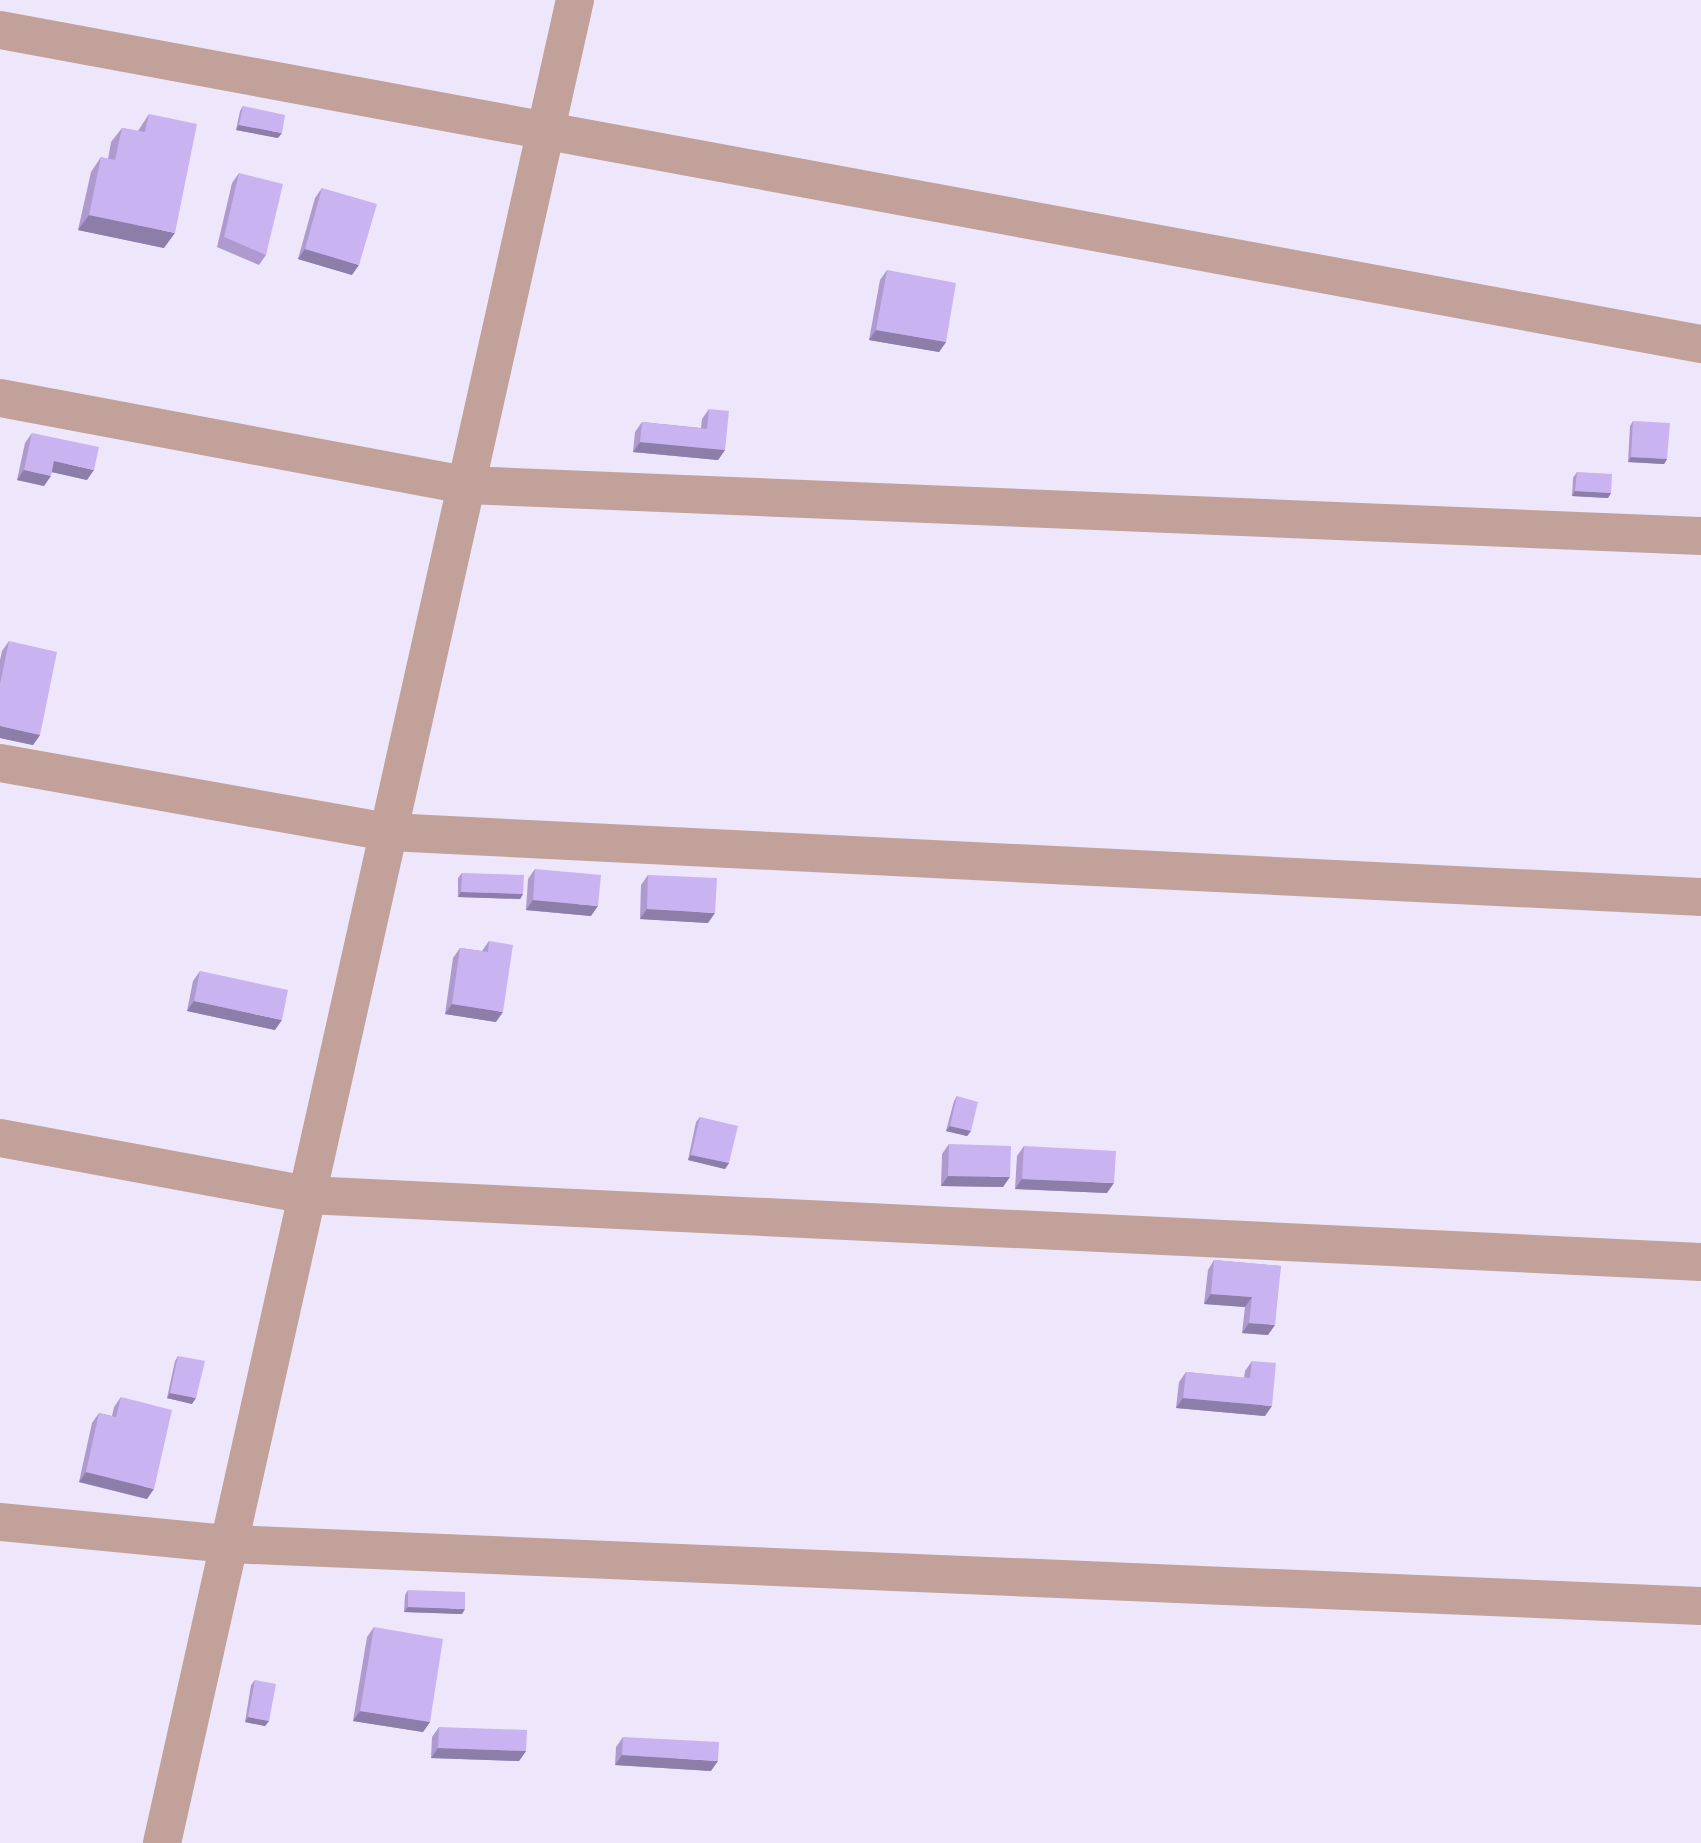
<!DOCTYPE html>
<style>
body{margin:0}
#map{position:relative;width:1701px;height:1843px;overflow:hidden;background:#eee6fb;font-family:Inter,sans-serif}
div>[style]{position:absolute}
.minor>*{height:38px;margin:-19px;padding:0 19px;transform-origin:19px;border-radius:19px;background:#c1a199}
.wall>*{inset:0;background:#ae9acf}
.shaded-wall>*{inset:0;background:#8d7da9}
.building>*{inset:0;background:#cab3f1}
span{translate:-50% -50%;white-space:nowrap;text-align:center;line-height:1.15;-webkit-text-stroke:5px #f9f6fd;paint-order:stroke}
</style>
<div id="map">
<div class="minor">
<i style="left:0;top:30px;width:1730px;rotate:10.46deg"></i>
<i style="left:0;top:398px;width:475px;rotate:10.6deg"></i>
<i style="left:467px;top:485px;width:1235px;rotate:2.37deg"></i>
<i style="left:0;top:763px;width:395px;rotate:10.1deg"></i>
<i style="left:389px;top:832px;width:1314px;rotate:2.84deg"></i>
<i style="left:0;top:1138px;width:312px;rotate:10.5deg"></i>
<i style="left:307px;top:1195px;width:1396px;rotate:2.75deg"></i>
<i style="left:0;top:1522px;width:230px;rotate:5.5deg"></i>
<i style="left:229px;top:1544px;width:1473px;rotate:2.41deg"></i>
<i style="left:162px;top:1843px;width:1889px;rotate:-77.37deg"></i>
</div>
<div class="wall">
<i style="clip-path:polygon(243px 106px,278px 138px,236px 130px,240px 111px)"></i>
<i style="clip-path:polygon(149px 114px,164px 248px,78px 230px,91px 172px,101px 157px,108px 159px,111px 142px,122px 128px,138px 131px)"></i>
<i style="clip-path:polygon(239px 173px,266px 255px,259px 265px,217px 247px,232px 183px)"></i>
<i style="clip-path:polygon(322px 188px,352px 275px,298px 259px,315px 198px)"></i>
<i style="clip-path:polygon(887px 270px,946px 342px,939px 352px,869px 340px,880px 280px)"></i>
<i style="clip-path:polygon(709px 409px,725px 450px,718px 460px,633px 452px,635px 432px,642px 422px,701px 428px,702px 419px)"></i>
<i style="clip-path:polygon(1633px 421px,1667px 459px,1664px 464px,1628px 462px,1630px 426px)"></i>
<i style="clip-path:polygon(32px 433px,87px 480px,52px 472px,44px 486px,17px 480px,25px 443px)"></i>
<i style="clip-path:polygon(1577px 472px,1611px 493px,1608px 498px,1572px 496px,1573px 478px)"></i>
<i style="clip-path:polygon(9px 641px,40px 735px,33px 745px,0 738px,0 660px,2px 651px)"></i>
<i style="clip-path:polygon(535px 869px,591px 916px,526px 910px,528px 879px)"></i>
<i style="clip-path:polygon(462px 873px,523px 894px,520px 899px,458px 897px,458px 878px)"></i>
<i style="clip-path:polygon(648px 875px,708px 923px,640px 919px,641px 885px)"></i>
<i style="clip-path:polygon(489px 941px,496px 1022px,445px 1014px,453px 958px,460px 948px,482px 951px)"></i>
<i style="clip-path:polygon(200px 971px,275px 1030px,187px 1011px,193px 981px)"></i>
<i style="clip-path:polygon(957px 1096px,971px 1131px,967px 1136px,946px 1131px,954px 1101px)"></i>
<i style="clip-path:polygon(700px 1117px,729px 1163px,725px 1169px,688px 1160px,696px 1122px)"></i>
<i style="clip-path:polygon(949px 1144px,1003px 1187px,941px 1186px,942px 1154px)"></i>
<i style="clip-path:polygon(1024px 1146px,1107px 1193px,1015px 1189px,1017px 1156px)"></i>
<i style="clip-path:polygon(1214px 1260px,1281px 1266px,1268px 1335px,1242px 1333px,1245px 1307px,1204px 1304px,1208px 1270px)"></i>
<i style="clip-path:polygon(178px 1356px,192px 1404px,167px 1398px,175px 1361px)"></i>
<i style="clip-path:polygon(1252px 1361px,1265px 1416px,1176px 1408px,1179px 1382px,1186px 1372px,1244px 1378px,1245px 1371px)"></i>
<i style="clip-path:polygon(121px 1397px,147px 1499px,79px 1482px,92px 1423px,99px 1413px,112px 1416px,114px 1407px)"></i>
<i style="clip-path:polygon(408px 1590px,462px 1614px,404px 1612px,405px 1595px)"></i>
<i style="clip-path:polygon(374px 1627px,430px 1722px,423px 1732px,353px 1721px,367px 1637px)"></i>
<i style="clip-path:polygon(255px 1680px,269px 1721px,265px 1726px,245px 1722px,251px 1685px)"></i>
<i style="clip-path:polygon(439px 1727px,526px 1751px,519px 1761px,431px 1758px,432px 1737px)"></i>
<i style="clip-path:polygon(623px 1737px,711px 1771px,615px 1765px,616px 1747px)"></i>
</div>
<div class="shaded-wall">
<i style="clip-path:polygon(239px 125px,282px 133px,278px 138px,236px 130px)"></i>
<i style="clip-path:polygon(89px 215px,175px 233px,164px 248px,78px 230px)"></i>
<i style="clip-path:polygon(305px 249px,359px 265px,352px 275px,298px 259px)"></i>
<i style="clip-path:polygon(876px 330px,946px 342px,939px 352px,869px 340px)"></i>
<i style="clip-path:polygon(640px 442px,725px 450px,718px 460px,633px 452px)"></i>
<i style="clip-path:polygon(1631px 457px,1667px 459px,1664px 464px,1628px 462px)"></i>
<i style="clip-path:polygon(54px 461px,94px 470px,87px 480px,47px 471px)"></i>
<i style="clip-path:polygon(24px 470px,51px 476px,44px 486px,17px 480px)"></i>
<i style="clip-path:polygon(1575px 491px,1611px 493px,1608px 498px,1572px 496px)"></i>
<i style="clip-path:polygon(0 726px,40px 735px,33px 745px,0 738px)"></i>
<i style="clip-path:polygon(461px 892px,523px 894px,520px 899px,458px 897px)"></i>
<i style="clip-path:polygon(533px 900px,598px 906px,591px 916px,526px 910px)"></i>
<i style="clip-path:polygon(647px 909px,715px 913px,708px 923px,640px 919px)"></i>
<i style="clip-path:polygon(194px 1001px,282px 1020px,275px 1030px,187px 1011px)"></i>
<i style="clip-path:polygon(452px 1004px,503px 1012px,496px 1022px,445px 1014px)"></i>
<i style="clip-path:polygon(950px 1126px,971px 1131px,967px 1136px,946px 1131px)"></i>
<i style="clip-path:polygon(691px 1155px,729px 1163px,725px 1169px,688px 1160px)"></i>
<i style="clip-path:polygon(948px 1176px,1010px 1177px,1003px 1187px,941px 1186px)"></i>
<i style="clip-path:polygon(1022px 1179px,1114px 1183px,1107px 1193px,1015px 1189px)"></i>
<i style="clip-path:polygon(1211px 1294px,1252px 1297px,1245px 1307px,1204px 1304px)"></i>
<i style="clip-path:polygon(1249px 1323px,1275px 1325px,1268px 1335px,1242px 1333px)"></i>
<i style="clip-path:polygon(170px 1393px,196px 1398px,192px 1404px,167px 1398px)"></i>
<i style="clip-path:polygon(1183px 1398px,1272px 1406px,1265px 1416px,1176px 1408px)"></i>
<i style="clip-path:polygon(86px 1472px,154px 1489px,147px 1499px,79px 1482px)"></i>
<i style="clip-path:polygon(408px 1607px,465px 1609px,462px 1614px,404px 1612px)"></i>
<i style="clip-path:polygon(360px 1711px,430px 1722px,423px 1732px,353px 1721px)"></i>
<i style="clip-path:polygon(248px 1717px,269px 1721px,265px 1726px,245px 1722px)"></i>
<i style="clip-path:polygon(438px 1748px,526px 1751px,519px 1761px,431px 1758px)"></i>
<i style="clip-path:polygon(622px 1755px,718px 1761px,711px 1771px,615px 1765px)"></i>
</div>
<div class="building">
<i style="clip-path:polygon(243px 106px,285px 115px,282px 133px,239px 125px)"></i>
<i style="clip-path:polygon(149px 114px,197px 124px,175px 233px,89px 215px,101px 157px,115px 160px,122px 128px,145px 132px)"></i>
<i style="clip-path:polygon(239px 173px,283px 184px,266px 255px,224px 237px)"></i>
<i style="clip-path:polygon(322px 188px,377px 204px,359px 265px,305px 249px)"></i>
<i style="clip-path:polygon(887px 270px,956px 283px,946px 342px,876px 330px)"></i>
<i style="clip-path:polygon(709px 409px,729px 411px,725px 450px,640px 442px,642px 422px,707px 429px)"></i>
<i style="clip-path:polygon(1633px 421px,1670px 423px,1667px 459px,1631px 457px)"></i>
<i style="clip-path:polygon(32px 433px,99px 447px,94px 470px,54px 461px,51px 476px,24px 470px)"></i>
<i style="clip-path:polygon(1577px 472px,1612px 474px,1611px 493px,1575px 491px)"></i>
<i style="clip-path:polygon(9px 641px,57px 652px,40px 735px,0 726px,0 684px)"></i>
<i style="clip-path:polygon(535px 869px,601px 875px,598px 906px,533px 900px)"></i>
<i style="clip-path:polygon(462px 873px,524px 875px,523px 894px,461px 892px)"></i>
<i style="clip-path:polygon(648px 875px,717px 878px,715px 913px,647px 909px)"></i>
<i style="clip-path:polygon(489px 941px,513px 945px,503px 1012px,452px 1004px,460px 948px,488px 952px)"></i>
<i style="clip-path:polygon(200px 971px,288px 990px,282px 1020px,194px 1001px)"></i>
<i style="clip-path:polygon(957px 1096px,978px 1102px,971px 1131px,950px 1126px)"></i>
<i style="clip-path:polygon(700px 1117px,738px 1126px,729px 1163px,691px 1155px)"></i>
<i style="clip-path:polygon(949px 1144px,1011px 1146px,1010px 1177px,948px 1176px)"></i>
<i style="clip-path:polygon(1024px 1146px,1116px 1151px,1114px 1183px,1022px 1179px)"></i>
<i style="clip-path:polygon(1214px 1260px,1281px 1266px,1275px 1325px,1249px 1323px,1252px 1297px,1211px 1294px)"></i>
<i style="clip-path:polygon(178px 1356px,205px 1361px,196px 1398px,170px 1393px)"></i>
<i style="clip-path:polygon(1252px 1361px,1276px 1363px,1272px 1406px,1183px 1398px,1186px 1372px,1250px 1378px)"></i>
<i style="clip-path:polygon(121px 1397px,172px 1410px,154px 1489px,86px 1472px,99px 1413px,116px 1417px)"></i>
<i style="clip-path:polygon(408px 1590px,465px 1592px,465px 1609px,408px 1607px)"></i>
<i style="clip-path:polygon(374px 1627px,443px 1639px,430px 1722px,360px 1711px)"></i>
<i style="clip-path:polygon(255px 1680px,276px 1684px,269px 1721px,248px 1717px)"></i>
<i style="clip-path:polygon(439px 1727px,527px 1730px,526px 1751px,438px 1748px)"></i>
<i style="clip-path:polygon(623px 1737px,719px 1742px,718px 1761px,622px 1755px)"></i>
</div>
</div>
